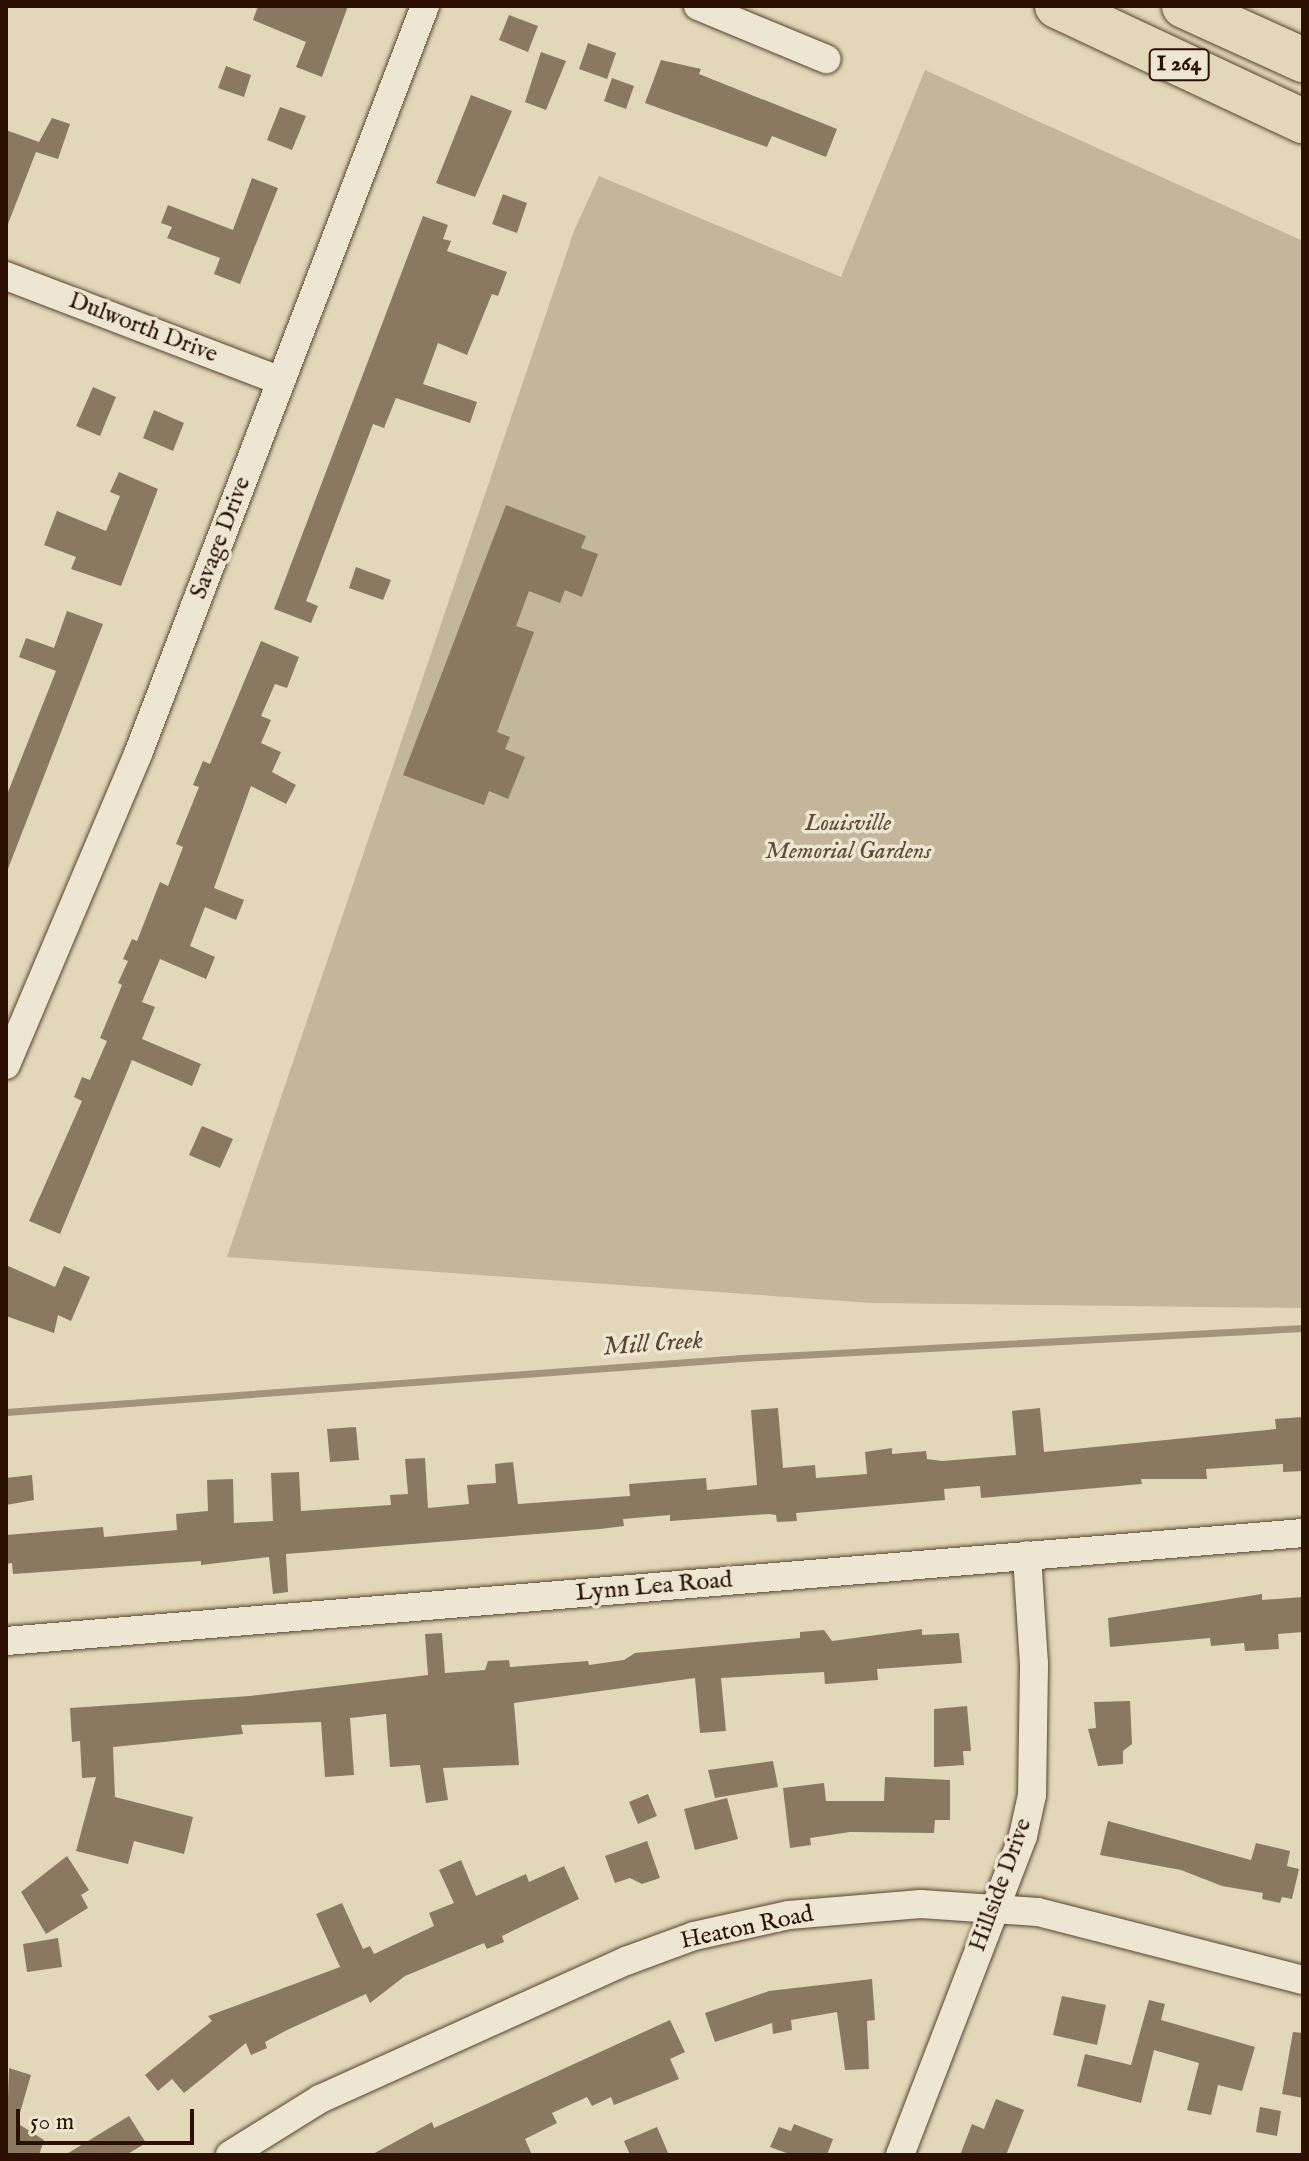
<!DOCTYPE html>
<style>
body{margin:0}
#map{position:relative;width:1309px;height:2161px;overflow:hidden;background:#e2d8b9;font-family:"IM FELL English",serif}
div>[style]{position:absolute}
.green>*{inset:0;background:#c3b69a}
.stream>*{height:7px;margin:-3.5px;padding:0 3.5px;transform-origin:3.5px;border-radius:3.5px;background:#a4947b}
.building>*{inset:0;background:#8b7861}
.roads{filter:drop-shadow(0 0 2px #5a4330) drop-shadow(0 0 2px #5a4330)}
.street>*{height:28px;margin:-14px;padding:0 14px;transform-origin:14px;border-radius:14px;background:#ece6d2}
.highway>*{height:44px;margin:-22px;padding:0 22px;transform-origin:22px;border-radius:22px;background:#e2d8b9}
span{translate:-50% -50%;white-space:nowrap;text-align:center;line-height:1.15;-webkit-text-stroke:7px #ece6d2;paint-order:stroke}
.shield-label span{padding:2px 6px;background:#ece6d2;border:2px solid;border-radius:6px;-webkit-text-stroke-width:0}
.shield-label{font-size:22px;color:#2c1102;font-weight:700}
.street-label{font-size:24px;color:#2c1102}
.park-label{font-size:24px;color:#614b37;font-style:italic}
.water-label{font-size:26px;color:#5c4532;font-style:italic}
.frame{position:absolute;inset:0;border:8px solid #2c1102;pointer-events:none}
.scale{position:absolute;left:16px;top:2109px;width:178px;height:36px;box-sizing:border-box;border:4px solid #2c1102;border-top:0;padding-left:10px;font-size:24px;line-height:28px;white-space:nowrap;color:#2c1102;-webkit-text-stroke:6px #ece6d2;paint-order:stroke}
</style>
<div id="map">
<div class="green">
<i style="clip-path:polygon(925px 70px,1303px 241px,1303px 1308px,872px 1303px,227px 1257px,574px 231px,599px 176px,841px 277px)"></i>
</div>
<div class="stream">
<i style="left:6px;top:1412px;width:738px;rotate:-4.2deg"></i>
<i style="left:742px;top:1358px;width:562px;rotate:-3.06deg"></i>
</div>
<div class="building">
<i style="clip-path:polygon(258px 6px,348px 6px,322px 77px,296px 67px,306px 42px,253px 20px)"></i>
<i style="clip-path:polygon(509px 15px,538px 26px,528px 52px,499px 40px)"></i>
<i style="clip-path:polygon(588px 43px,616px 53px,607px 79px,579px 69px)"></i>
<i style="clip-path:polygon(541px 52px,566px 61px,546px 110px,525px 102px)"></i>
<i style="clip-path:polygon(661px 60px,701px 69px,699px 74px,837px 129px,826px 157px,772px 136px,767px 147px,645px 103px)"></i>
<i style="clip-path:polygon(226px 66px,251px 75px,244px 97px,218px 88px)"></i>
<i style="clip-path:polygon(612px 78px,634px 86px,626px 109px,604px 101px)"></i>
<i style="clip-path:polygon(471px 95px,512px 111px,475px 197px,436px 183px)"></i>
<i style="clip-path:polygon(280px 107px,306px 116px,292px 150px,267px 140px)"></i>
<i style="clip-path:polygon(52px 118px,70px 124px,58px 159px,36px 152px,6px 229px,6px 130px,39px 142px)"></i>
<i style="clip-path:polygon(252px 178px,278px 188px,240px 284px,214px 274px,220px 258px,167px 238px,172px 227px,161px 223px,168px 205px,233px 230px)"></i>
<i style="clip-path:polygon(503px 194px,527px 203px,517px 233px,492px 224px)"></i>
<i style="clip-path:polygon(423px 216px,448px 225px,443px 239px,451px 241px,447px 251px,507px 272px,498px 296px,492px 294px,467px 355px,438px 343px,423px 384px,477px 402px,470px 423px,396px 398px,384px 428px,373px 424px,306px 601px,318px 606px,311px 623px,274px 609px)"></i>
<i style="clip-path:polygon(93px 387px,116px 397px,100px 436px,76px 426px)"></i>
<i style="clip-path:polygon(154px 410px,184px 423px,173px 451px,143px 438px)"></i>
<i style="clip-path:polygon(119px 472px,158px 489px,121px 586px,71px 569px,76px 557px,44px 545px,57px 511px,106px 531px,120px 496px,110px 492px)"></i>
<i style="clip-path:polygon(506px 505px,586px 536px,581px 548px,598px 554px,582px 597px,565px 590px,560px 603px,529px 591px,516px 626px,534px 632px,497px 732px,510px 737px,505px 749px,525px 757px,508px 799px,489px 791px,484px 805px,403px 775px)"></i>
<i style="clip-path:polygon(356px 567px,391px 580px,383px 600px,349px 588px)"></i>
<i style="clip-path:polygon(67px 611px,103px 624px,6px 874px,6px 797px,56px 671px,19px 657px,26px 638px,54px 648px)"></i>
<i style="clip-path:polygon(261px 641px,299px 657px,287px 688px,275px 684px,261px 716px,271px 720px,261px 743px,281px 752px,272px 772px,296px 785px,286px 804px,251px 786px,214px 888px,244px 900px,236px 920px,205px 907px,190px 946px,215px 957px,206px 979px,160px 959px,142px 1002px,155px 1007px,142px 1039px,201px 1064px,192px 1086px,132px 1060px,60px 1234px,29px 1221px,82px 1101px,74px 1097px,82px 1077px,90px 1080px,107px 1041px,100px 1038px,122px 985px,118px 983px,128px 961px,123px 959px,132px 939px,137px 941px,160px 882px,168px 886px,183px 847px,176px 844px,199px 787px,193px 785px,203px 761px,210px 764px)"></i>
<i style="clip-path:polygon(202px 1126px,233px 1139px,220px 1168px,189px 1155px)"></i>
<i style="clip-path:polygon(6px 1265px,55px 1287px,64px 1266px,90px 1277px,71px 1321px,58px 1315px,54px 1333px,6px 1316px)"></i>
<i style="clip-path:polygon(778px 1408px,783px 1468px,815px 1465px,816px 1478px,867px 1474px,865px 1452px,892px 1448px,892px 1454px,926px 1451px,927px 1459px,942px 1461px,1016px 1455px,1012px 1411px,1040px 1408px,1044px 1452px,1276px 1429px,1275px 1419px,1303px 1417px,1303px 1471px,1283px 1472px,1283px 1464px,1206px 1469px,1207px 1479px,1141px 1479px,1142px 1484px,981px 1498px,980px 1486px,944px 1489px,945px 1500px,796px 1513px,797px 1521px,777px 1522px,776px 1515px,769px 1514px,670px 1521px,670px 1515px,623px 1519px,624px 1526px,600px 1529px,286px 1554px,288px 1592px,273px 1594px,269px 1557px,201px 1565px,201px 1561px,13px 1574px,12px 1563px,6px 1564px,6px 1535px,103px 1527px,104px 1537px,177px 1530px,176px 1514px,208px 1511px,207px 1480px,233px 1479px,234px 1523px,273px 1521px,271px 1473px,299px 1472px,301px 1511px,391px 1505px,390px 1495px,408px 1494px,405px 1459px,425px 1458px,428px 1508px,469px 1504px,467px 1485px,496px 1483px,495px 1464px,513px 1462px,518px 1504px,630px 1496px,629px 1484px,706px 1478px,707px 1490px,757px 1485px,751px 1410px)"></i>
<i style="clip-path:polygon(356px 1427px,359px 1460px,330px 1462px,327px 1429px)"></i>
<i style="clip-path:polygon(32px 1475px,34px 1500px,6px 1505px,6px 1478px)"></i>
<i style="clip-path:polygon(1262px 1594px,1262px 1600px,1303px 1597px,1303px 1632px,1278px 1634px,1279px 1649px,1245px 1651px,1244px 1643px,1211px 1646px,1210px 1638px,1110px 1647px,1108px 1618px)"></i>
<i style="clip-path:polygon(922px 1629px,922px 1635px,959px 1633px,962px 1663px,877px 1669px,878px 1680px,825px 1684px,824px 1672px,721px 1678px,726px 1731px,700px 1733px,695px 1678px,514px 1703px,519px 1765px,443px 1768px,448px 1800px,426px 1803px,420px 1765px,390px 1767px,386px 1714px,350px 1718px,354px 1775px,325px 1777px,321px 1722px,241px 1725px,243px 1734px,113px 1747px,115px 1797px,193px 1817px,184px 1854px,134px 1841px,128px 1864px,76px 1851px,96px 1777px,82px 1778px,80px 1741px,72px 1742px,70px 1708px,250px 1696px,428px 1675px,425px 1634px,442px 1633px,445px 1673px,485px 1670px,488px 1661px,509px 1660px,510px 1667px,588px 1661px,589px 1665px,624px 1660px,635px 1653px,800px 1638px,800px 1632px,824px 1630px,832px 1641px)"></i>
<i style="clip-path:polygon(1130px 1701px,1132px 1744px,1123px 1751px,1123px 1764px,1098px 1766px,1088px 1729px,1096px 1728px,1094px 1702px)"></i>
<i style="clip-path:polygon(967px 1706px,971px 1751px,963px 1751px,964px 1765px,934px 1767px,934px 1709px)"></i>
<i style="clip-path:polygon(773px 1761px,778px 1787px,715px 1798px,708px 1770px)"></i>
<i style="clip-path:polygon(885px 1777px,950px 1780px,950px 1820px,935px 1820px,934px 1833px,850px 1832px,810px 1838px,811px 1845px,790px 1848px,783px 1788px,824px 1783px,826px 1801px,884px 1801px)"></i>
<i style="clip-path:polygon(648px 1794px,657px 1816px,638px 1824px,629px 1802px)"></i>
<i style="clip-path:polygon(727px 1798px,738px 1839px,695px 1850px,684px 1809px)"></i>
<i style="clip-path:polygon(1108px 1821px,1251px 1860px,1256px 1843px,1290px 1851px,1287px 1866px,1299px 1869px,1292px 1899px,1282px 1897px,1280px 1903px,1262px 1899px,1263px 1893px,1222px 1886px,1181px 1870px,1100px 1855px)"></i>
<i style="clip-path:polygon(647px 1841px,660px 1878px,642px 1884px,630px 1878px,615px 1883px,605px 1856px)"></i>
<i style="clip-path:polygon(67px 1856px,89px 1890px,81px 1895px,88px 1908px,46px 1934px,21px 1892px)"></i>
<i style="clip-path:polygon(461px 1860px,476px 1896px,526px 1874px,529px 1882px,564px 1866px,579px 1899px,502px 1936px,504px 1942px,487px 1949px,484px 1943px,405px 1976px,370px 2003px,366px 1994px,287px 2030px,265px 2042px,267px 2048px,251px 2055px,246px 2043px,184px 2093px,172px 2079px,158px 2091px,145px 2075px,212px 2021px,208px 2016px,340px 1967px,316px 1914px,342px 1903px,363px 1949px,370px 1946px,374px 1954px,434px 1926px,429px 1913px,454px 1903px,439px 1870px)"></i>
<i style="clip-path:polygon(58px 1938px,62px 1967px,27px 1972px,23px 1944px)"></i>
<i style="clip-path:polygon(872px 1979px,875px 2020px,867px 2021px,869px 2069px,845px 2070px,837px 2012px,791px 2020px,792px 2030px,773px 2034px,772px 2023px,715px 2042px,705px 2013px,769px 1991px)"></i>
<i style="clip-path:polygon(1062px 1996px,1106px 2005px,1097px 2045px,1053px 2035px)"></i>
<i style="clip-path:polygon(1149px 2000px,1165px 2004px,1161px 2020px,1255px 2047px,1242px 2091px,1218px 2085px,1211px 2115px,1187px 2110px,1199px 2063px,1154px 2050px,1141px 2103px,1077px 2086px,1085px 2054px,1131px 2065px)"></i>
<i style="clip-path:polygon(670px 2020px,685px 2052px,670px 2059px,679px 2079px,614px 2105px,611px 2097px,592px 2106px,587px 2097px,552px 2113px,557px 2123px,525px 2139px,532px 2155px,371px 2155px,432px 2122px,434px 2128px)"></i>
<i style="clip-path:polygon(1293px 2032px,1303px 2033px,1303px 2098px,1282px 2094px)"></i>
<i style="clip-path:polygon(9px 2068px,31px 2075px,17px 2123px,44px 2140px,39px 2155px,6px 2155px)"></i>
<i style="clip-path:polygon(996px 2099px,1024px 2110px,1006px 2155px,960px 2155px,972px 2124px,984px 2129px)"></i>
<i style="clip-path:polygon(1260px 2107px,1281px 2111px,1277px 2136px,1256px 2132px)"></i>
<i style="clip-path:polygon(129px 2116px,146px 2143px,126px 2155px,65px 2155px)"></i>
<i style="clip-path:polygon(794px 2124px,833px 2139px,827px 2155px,792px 2155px,770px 2147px,779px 2127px,791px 2131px)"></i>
<i style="clip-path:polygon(657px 2127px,669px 2155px,630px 2155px,624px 2141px)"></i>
</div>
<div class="roads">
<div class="street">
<i style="left:698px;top:6px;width:139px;rotate:22.5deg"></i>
<i style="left:6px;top:276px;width:294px;rotate:20.9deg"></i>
<i style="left:6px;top:1065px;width:338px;rotate:-67deg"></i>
<i style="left:138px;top:754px;width:801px;rotate:-69.01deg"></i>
<i style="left:6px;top:1641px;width:1301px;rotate:-4.76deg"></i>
<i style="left:230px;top:2155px;width:106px;rotate:-31.9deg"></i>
<i style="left:320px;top:2099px;width:336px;rotate:-24.3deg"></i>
<i style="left:626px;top:1961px;width:72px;rotate:-20.2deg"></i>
<i style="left:694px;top:1936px;width:97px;rotate:-12.5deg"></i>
<i style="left:789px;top:1915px;width:132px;rotate:-4.8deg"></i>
<i style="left:921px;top:1904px;width:117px;rotate:3.9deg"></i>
<i style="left:1038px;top:1912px;width:274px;rotate:14.4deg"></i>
<i style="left:900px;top:2155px;width:342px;rotate:-68.9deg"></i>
<i style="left:1023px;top:1836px;width:42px;rotate:-77.6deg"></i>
<i style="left:1032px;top:1795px;width:131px;rotate:-89.1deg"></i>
<i style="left:1034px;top:1664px;width:109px;rotate:-93.7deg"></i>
</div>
<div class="highway">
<i style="left:1057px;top:6px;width:272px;rotate:25.1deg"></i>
<i style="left:1184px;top:6px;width:131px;rotate:24.4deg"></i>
</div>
</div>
<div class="shield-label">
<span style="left:1179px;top:65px">I 264</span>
</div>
<div class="street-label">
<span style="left:143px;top:328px;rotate:21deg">Dulworth Drive</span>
<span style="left:221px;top:538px;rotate:-69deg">Savage Drive</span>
<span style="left:654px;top:1587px;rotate:-5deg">Lynn Lea Road</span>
<span style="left:1001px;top:1885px;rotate:-70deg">Hillside Drive</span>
<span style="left:747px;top:1928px;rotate:-12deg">Heaton Road</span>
</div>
<div class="park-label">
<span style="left:848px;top:838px">Louisville<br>Memorial Gardens</span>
</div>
<div class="water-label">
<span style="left:653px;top:1344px;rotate:-4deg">Mill Creek</span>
</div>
<div class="frame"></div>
<div class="scale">50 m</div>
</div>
